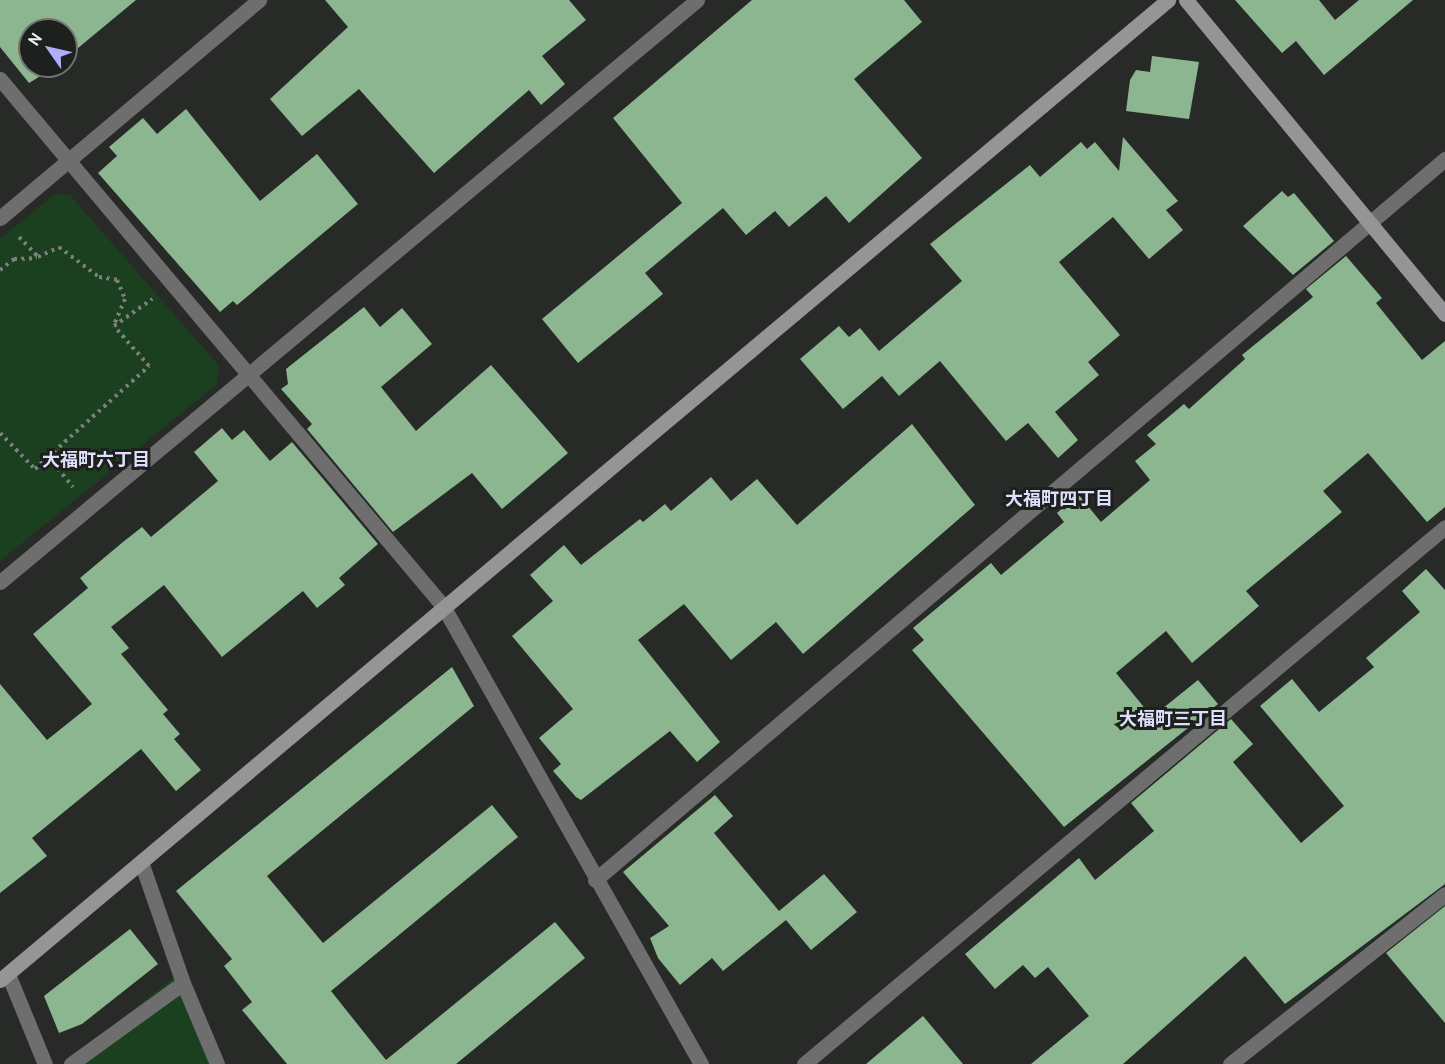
<!DOCTYPE html>
<meta charset="utf-8">
<style>
body{margin:0}
#map{position:relative;width:1445px;height:1064px;overflow:hidden;background:#282a28;font-family:"PT Sans","Noto Sans JP",sans-serif}
div>[style]{position:absolute}
.green>*{inset:0;background:#1b4020}
.building>*{inset:0;background:#8bb68f}
.path>*{height:4px;margin-top:-2px;transform-origin:0;background:repeating-linear-gradient(90deg,#7d7f7d 0 3px,transparent 0 7.5px)}
.street>*{height:15px;margin:-7.5px;padding:0 7.5px;transform-origin:7.5px;border-radius:7.5px;background:#6e6e6f}
.secondary>*{height:15px;margin:-7.5px;padding:0 7.5px;transform-origin:7.5px;border-radius:7.5px;background:#959597}
span{translate:-50% -50%;white-space:nowrap;text-align:center;line-height:1.15;-webkit-text-stroke:6px #1e201e;paint-order:stroke}
.neighbourhood-label{font-size:18px;color:#dedffc;font-weight:700}
.north{position:absolute;left:18px;top:18px;width:60px;height:60px;box-sizing:border-box;background:#1e201e;border:2px solid #727472;border-radius:50%;rotate:304deg;font-size:16px;font-weight:700;line-height:24px;text-align:center;color:#f0f2f0}
.north::after{content:'';display:block;margin:auto;width:21px;height:27px;background:#afaefa;clip-path:polygon(50% 0,100% 100%,50% 72%,0 100%)}
</style>
<div id="map">
<div class="green">
<i style="clip-path:polygon(55px 194px,70px 195px,219px 366px,217px 384px,0 561px,0 239px)"></i>
<i style="clip-path:polygon(180px 972px,214px 1064px,65px 1064px,123px 1018px)"></i>
</div>
<div class="building">
<i style="clip-path:polygon(0 0,136px 0,66px 58px,66px 30px,30px 30px,30px 66px,57px 66px,29px 83px,0 47px)"></i>
<i style="clip-path:polygon(325px 0,569px 0,586px 20px,542px 56px,565px 84px,541px 105px,529px 90px,434px 173px,359px 89px,302px 136px,270px 99px,348px 27px)"></i>
<i style="clip-path:polygon(752px 0,904px 0,922px 22px,854px 79px,922px 158px,849px 223px,826px 196px,789px 227px,775px 211px,746px 235px,723px 208px,645px 273px,663px 294px,578px 363px,542px 319px,682px 203px,613px 118px)"></i>
<i style="clip-path:polygon(1235px 0,1319px 0,1335px 20px,1359px 0,1413px 0,1324px 75px,1296px 41px,1282px 53px)"></i>
<i style="clip-path:polygon(1152px 56px,1199px 62px,1189px 119px,1126px 111px,1130px 80px,1136px 70px,1150px 72px)"></i>
<i style="clip-path:polygon(186px 109px,260px 201px,317px 154px,358px 204px,237px 305px,233px 301px,220px 312px,98px 173px,117px 156px,109px 147px,143px 118px,157px 134px)"></i>
<i style="clip-path:polygon(1123px 137px,1178px 201px,1166px 210px,1183px 230px,1149px 259px,1113px 217px,1059px 262px,1120px 335px,1088px 362px,1099px 375px,1055px 412px,1078px 440px,1058px 458px,1028px 423px,1006px 441px,940px 361px,899px 396px,882px 376px,843px 409px,800px 359px,839px 326px,849px 337px,860px 328px,879px 351px,962px 281px,930px 244px,1030px 165px,1040px 177px,1081px 142px,1087px 149px,1095px 142px,1119px 171px)"></i>
<i style="clip-path:polygon(1282px 191px,1288px 197px,1294px 193px,1334px 241px,1293px 275px,1243px 226px)"></i>
<i style="clip-path:polygon(1346px 256px,1382px 298px,1376px 303px,1422px 360px,1445px 341px,1445px 507px,1427px 522px,1368px 453px,1323px 491px,1342px 512px,1246px 591px,1259px 606px,1192px 663px,1166px 631px,1116px 673px,1152px 717px,1198px 680px,1218px 704px,1064px 827px,912px 650px,924px 640px,913px 628px,991px 563px,1001px 575px,1064px 522px,1057px 513px,1078px 494px,1101px 522px,1150px 480px,1135px 461px,1156px 444px,1147px 435px,1184px 404px,1189px 409px,1245px 359px,1242px 355px,1313px 297px,1306px 289px)"></i>
<i style="clip-path:polygon(364px 307px,380px 327px,402px 308px,432px 344px,381px 387px,416px 431px,491px 365px,568px 453px,502px 509px,472px 473px,393px 532px,307px 429px,312px 424px,281px 389px,288px 384px,286px 369px)"></i>
<i style="clip-path:polygon(912px 424px,975px 505px,803px 654px,776px 622px,731px 660px,684px 604px,638px 640px,720px 742px,697px 762px,670px 731px,581px 800px,576px 797px,553px 771px,561px 764px,539px 738px,573px 709px,512px 636px,553px 601px,530px 575px,564px 545px,581px 565px,640px 519px,643px 522px,665px 504px,671px 511px,711px 477px,731px 501px,757px 479px,797px 525px)"></i>
<i style="clip-path:polygon(222px 428px,232px 440px,244px 430px,270px 461px,292px 442px,378px 544px,339px 578px,345px 585px,317px 608px,303px 591px,222px 657px,164px 585px,111px 627px,129px 648px,121px 654px,168px 710px,163px 714px,180px 734px,174px 739px,201px 770px,176px 791px,141px 749px,32px 838px,47px 856px,0 893px,0 684px,47px 740px,92px 704px,33px 634px,88px 588px,80px 578px,123px 542px,142px 527px,151px 537px,218px 481px,194px 452px)"></i>
<i style="clip-path:polygon(1426px 569px,1445px 590px,1445px 884px,1285px 1004px,1245px 956px,1123px 1064px,1031px 1064px,1089px 1016px,1048px 967px,1035px 978px,1023px 965px,995px 989px,965px 954px,1079px 858px,1095px 880px,1154px 831px,1131px 803px,1231px 719px,1253px 744px,1233px 762px,1301px 843px,1344px 806px,1260px 706px,1292px 679px,1319px 712px,1374px 667px,1366px 658px,1420px 612px,1402px 591px)"></i>
<i style="clip-path:polygon(452px 667px,474px 706px,267px 876px,323px 943px,492px 805px,518px 837px,331px 991px,386px 1060px,555px 922px,585px 958px,456px 1064px,287px 1064px,242px 1010px,252px 1002px,224px 966px,232px 959px,176px 891px)"></i>
<i style="clip-path:polygon(715px 795px,733px 816px,714px 833px,779px 911px,824px 874px,857px 912px,811px 950px,786px 920px,723px 971px,712px 958px,680px 985px,658px 958px,650px 938px,669px 926px,623px 872px)"></i>
<i style="clip-path:polygon(1445px 906px,1445px 1023px,1386px 953px)"></i>
<i style="clip-path:polygon(130px 929px,158px 964px,82px 1024px,59px 1033px,44px 996px)"></i>
<i style="clip-path:polygon(923px 1016px,963px 1064px,866px 1064px)"></i>
</div>
<div class="path">
<i style="left:19px;top:237px;width:28px;rotate:46deg"></i>
<i style="left:38px;top:257px;width:23px;rotate:-25deg"></i>
<i style="left:59px;top:247px;width:50px;rotate:36.9deg"></i>
<i style="left:99px;top:277px;width:18px;rotate:9deg"></i>
<i style="left:117px;top:280px;width:21px;rotate:67deg"></i>
<i style="left:125px;top:299px;width:28px;rotate:113deg"></i>
<i style="left:0;top:270px;width:18px;rotate:-38deg"></i>
<i style="left:14px;top:259px;width:23px;rotate:-2deg"></i>
<i style="left:0;top:433px;width:50px;rotate:45.8deg"></i>
<i style="left:35px;top:469px;width:18px;rotate:-43deg"></i>
<i style="left:48px;top:457px;width:39px;rotate:50deg"></i>
<i style="left:48px;top:457px;width:136px;rotate:-42deg"></i>
<i style="left:149px;top:366px;width:53px;rotate:-131.2deg"></i>
<i style="left:114px;top:326px;width:47px;rotate:-35.4deg"></i>
</div>
<div class="street">
<i style="left:0;top:79px;width:688px;rotate:49.95deg"></i>
<i style="left:443px;top:606px;width:526px;rotate:60.61deg"></i>
<i style="left:0;top:218px;width:339px;rotate:-40.1deg"></i>
<i style="left:0;top:582px;width:908px;rotate:-39.86deg"></i>
<i style="left:595px;top:880px;width:1115px;rotate:-40.31deg"></i>
<i style="left:8px;top:974px;width:97px;rotate:67.7deg"></i>
<i style="left:183px;top:983px;width:88px;rotate:67.2deg"></i>
<i style="left:71px;top:1064px;width:138px;rotate:-35.9deg"></i>
<i style="left:183px;top:983px;width:128px;rotate:-109.1deg"></i>
<i style="left:804px;top:1064px;width:836px;rotate:-39.95deg"></i>
<i style="left:1230px;top:1064px;width:274px;rotate:-38.3deg"></i>
</div>
<div class="secondary">
<i style="left:1186px;top:0;width:407px;rotate:50.5deg"></i>
<i style="left:0;top:980px;width:1525px;rotate:-40deg"></i>
</div>
<div class="neighbourhood-label">
<span style="left:96px;top:460px">大福町六丁目</span>
<span style="left:1059px;top:499px">大福町四丁目</span>
<span style="left:1173px;top:719px">大福町三丁目</span>
</div>
<div class="north">N</div>
</div>
